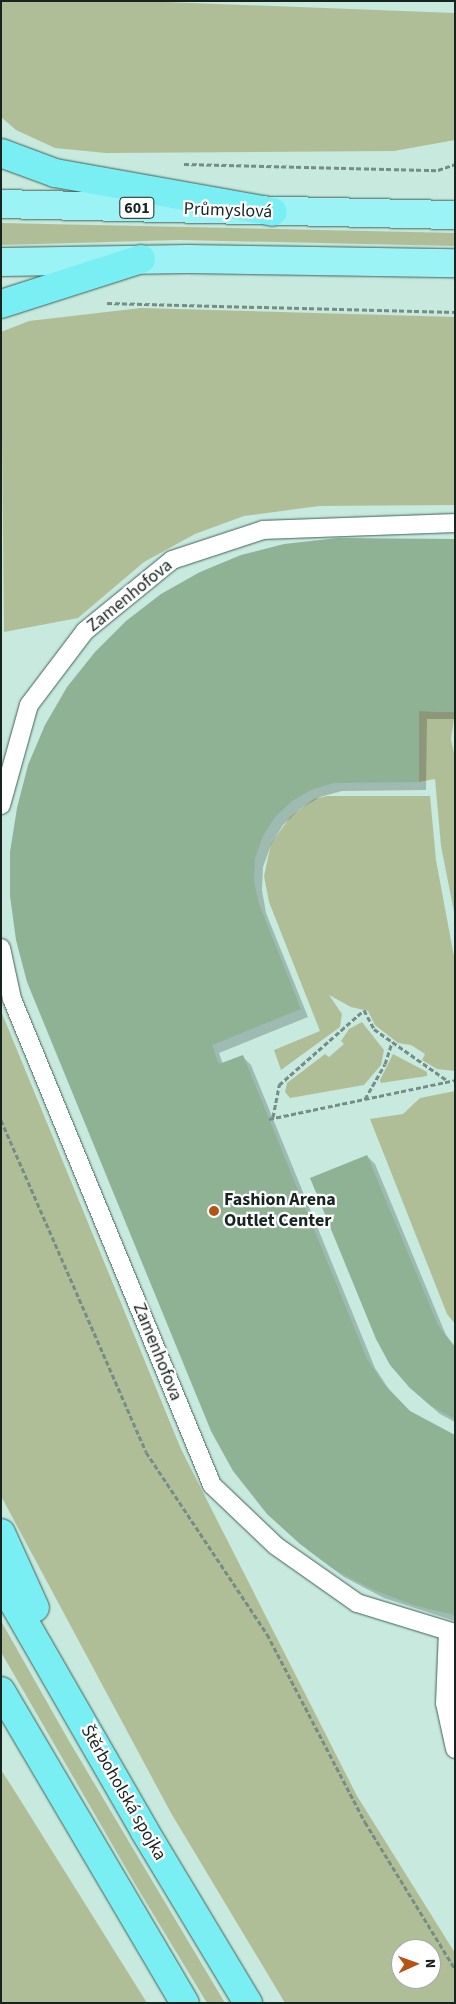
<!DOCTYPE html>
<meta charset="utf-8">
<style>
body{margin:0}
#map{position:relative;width:456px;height:2004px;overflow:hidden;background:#c7e9de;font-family:"Source Sans 3",sans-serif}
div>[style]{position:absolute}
.green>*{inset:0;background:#b0be97}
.shadow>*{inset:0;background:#0003}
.building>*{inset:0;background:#90b294}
.path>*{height:3px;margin-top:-1.5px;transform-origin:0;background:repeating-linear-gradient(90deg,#758d86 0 5px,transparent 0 7.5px)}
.roads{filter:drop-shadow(0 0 1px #426057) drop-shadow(0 0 1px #426057)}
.service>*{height:18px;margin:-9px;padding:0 9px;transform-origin:9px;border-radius:9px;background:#fff}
.primary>*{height:28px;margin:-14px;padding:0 14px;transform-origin:14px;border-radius:14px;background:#9bf3f6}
.trunk>*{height:28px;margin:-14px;padding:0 14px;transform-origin:14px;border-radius:14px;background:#7aeff3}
.dots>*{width:14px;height:14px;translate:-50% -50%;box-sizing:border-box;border:2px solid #fff;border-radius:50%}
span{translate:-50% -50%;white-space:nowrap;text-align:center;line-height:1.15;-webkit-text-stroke:4.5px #fff;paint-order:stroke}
.shield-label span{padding:1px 4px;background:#fff;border:1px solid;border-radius:4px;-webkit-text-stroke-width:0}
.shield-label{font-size:16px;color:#172420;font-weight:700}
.street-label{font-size:18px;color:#172420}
.poi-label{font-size:18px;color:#172420;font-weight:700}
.left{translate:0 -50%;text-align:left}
.frame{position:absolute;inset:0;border:2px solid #172420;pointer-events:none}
.north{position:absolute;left:391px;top:1939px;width:50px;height:50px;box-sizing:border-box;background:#fff;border:1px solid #a2a7a6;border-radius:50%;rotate:88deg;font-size:14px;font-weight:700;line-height:20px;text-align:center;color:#172420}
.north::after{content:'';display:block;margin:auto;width:18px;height:22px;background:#b55414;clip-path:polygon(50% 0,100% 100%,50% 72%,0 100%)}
</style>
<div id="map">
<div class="green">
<i style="clip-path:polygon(1px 1px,139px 1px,455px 13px,455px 140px,394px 151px,106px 153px,55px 148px,16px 130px,1px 117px)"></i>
<i style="clip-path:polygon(1px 223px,455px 233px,455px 246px,180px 240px,1px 245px)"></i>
<i style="clip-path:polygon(141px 308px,455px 317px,455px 505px,319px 506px,244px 516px,195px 534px,144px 562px,78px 618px,4px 632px,1px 332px,29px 321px)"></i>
<i style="clip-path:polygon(419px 711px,455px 712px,451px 739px,455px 758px,455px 917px,441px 846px,435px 779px,419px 782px)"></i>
<i style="clip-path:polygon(327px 796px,430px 796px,436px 860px,455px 962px,455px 1071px,437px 1069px,422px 1060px,425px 1054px,411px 1045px,398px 1043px,375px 1025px,368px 1011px,351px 1007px,329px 995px,342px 1014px,340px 1027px,281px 1070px,274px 1050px,320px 1031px,269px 902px,264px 876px,271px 844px,290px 817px,314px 799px)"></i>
<i style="clip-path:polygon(evenodd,1px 1011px,181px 1449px,357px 1796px,455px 1953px,455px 2003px,285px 2003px,171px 1813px,1px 1496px,1px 1011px,401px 1949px,431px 1949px,431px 1979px,401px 1979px,401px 1949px)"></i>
<i style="clip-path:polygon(362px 1022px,384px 1050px,381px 1065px,364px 1085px,290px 1098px,285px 1092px,287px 1083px,325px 1054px,329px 1057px,344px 1044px,341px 1041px,349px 1029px)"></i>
<i style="clip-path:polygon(393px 1054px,427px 1072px,427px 1076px,381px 1083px,380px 1080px)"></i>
<i style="clip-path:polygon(455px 1091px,455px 1324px,447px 1314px,370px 1119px,403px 1114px,420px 1098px)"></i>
<i style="clip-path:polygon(1px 1621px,69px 1741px,225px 2003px,207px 2003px,135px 1884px,1px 1652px)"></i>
<i style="clip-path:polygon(1px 1770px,9px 1782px,147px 2003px,1px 2003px)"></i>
</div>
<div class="shadow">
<i style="clip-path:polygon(455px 540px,455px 719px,427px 719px,426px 790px,342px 791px,320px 797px,300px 809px,283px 825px,271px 845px,263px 867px,262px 890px,266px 913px,308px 1017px,219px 1053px,223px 1064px,243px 1057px,251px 1065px,375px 1368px,392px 1394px,410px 1412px,455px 1437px,455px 1621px,384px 1598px,344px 1577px,309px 1551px,277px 1521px,127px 622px)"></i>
<i style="clip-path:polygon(367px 1156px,375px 1164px,446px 1335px,455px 1347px,455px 1422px,440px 1414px,409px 1387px)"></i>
</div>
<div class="building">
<i style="clip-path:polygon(338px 538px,455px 539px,455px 712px,419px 711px,419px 782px,334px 783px,311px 790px,292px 801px,275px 817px,263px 836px,255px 858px,254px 881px,259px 904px,301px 1009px,212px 1045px,219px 1064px,243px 1055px,367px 1359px,384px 1384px,410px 1411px,455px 1435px,455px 1615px,416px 1606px,374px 1590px,335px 1570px,300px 1544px,267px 1514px,233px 1471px,211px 1431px,27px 982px,16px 940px,10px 896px,10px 852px,17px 808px,28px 765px,45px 725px,67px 687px,95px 652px,126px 621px,161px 594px,200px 572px,241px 555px,284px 544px)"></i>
<i style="clip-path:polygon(367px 1155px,438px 1325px,455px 1347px,455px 1419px,431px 1406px,409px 1387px,390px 1365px,376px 1339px,310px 1178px)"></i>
</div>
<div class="path">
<i style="left:184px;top:164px;width:254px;rotate:1.4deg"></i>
<i style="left:438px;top:170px;width:18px;rotate:-19deg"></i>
<i style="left:107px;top:303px;width:348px;rotate:1.5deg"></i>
<i style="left:365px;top:1099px;width:40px;rotate:-60.3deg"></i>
<i style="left:385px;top:1064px;width:23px;rotate:-72deg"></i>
<i style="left:273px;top:1117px;width:33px;rotate:-79deg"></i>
<i style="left:279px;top:1085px;width:113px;rotate:-41.4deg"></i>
<i style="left:364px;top:1010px;width:21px;rotate:62deg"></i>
<i style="left:374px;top:1029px;width:90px;rotate:35.1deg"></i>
<i style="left:269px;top:1119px;width:190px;rotate:-11.8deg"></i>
<i style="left:1px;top:1120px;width:362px;rotate:66.4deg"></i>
<i style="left:146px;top:1452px;width:219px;rotate:56.4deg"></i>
<i style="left:267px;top:1634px;width:212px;rotate:62.5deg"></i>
<i style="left:365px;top:1822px;width:172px;rotate:58.5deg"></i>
</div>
<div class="roads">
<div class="service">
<i style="left:1px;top:805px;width:104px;rotate:-74.4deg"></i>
<i style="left:29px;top:705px;width:93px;rotate:-52.9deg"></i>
<i style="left:85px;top:631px;width:112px;rotate:-39.2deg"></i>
<i style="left:172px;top:560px;width:96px;rotate:-18.2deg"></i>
<i style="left:263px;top:530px;width:192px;rotate:-2.1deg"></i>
<i style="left:1px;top:948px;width:52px;rotate:77.8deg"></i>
<i style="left:12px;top:999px;width:526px;rotate:67.63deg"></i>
<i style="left:212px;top:1485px;width:88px;rotate:43.6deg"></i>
<i style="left:276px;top:1546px;width:99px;rotate:35.1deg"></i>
<i style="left:357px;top:1603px;width:102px;rotate:17deg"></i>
<i style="left:448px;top:1632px;width:71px;rotate:92.4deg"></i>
<i style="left:445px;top:1703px;width:47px;rotate:77.7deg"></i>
</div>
<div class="primary">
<i style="left:1px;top:204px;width:454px;rotate:1.4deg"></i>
<i style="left:1px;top:262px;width:186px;rotate:-0.9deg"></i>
<i style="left:187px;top:259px;width:268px;rotate:0.9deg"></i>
</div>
<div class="trunk">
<i style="left:1px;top:153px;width:58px;rotate:20.3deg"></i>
<i style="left:55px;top:173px;width:221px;rotate:10.1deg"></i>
<i style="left:1px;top:304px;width:147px;rotate:-17.8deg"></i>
<i style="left:1px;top:1533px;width:82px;rotate:65.6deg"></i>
<i style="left:1px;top:1581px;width:287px;rotate:60.1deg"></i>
<i style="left:144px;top:1830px;width:202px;rotate:59deg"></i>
<i style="left:1px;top:1691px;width:362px;rotate:59.5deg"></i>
</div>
</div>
<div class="dots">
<i style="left:214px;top:1211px;background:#b55414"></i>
</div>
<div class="shield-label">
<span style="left:137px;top:208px">601</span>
</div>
<div class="street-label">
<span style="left:228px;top:211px;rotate:2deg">Průmyslová</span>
<span style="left:130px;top:596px;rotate:-39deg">Zamenhofova</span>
<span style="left:157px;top:1352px;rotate:68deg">Zamenhofova</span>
<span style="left:123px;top:1793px;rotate:60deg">Štěrboholská spojka</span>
</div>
<div class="poi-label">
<span class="left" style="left:224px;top:1211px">Fashion Arena<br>Outlet Center</span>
</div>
<div class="frame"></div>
<div class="north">N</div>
</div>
